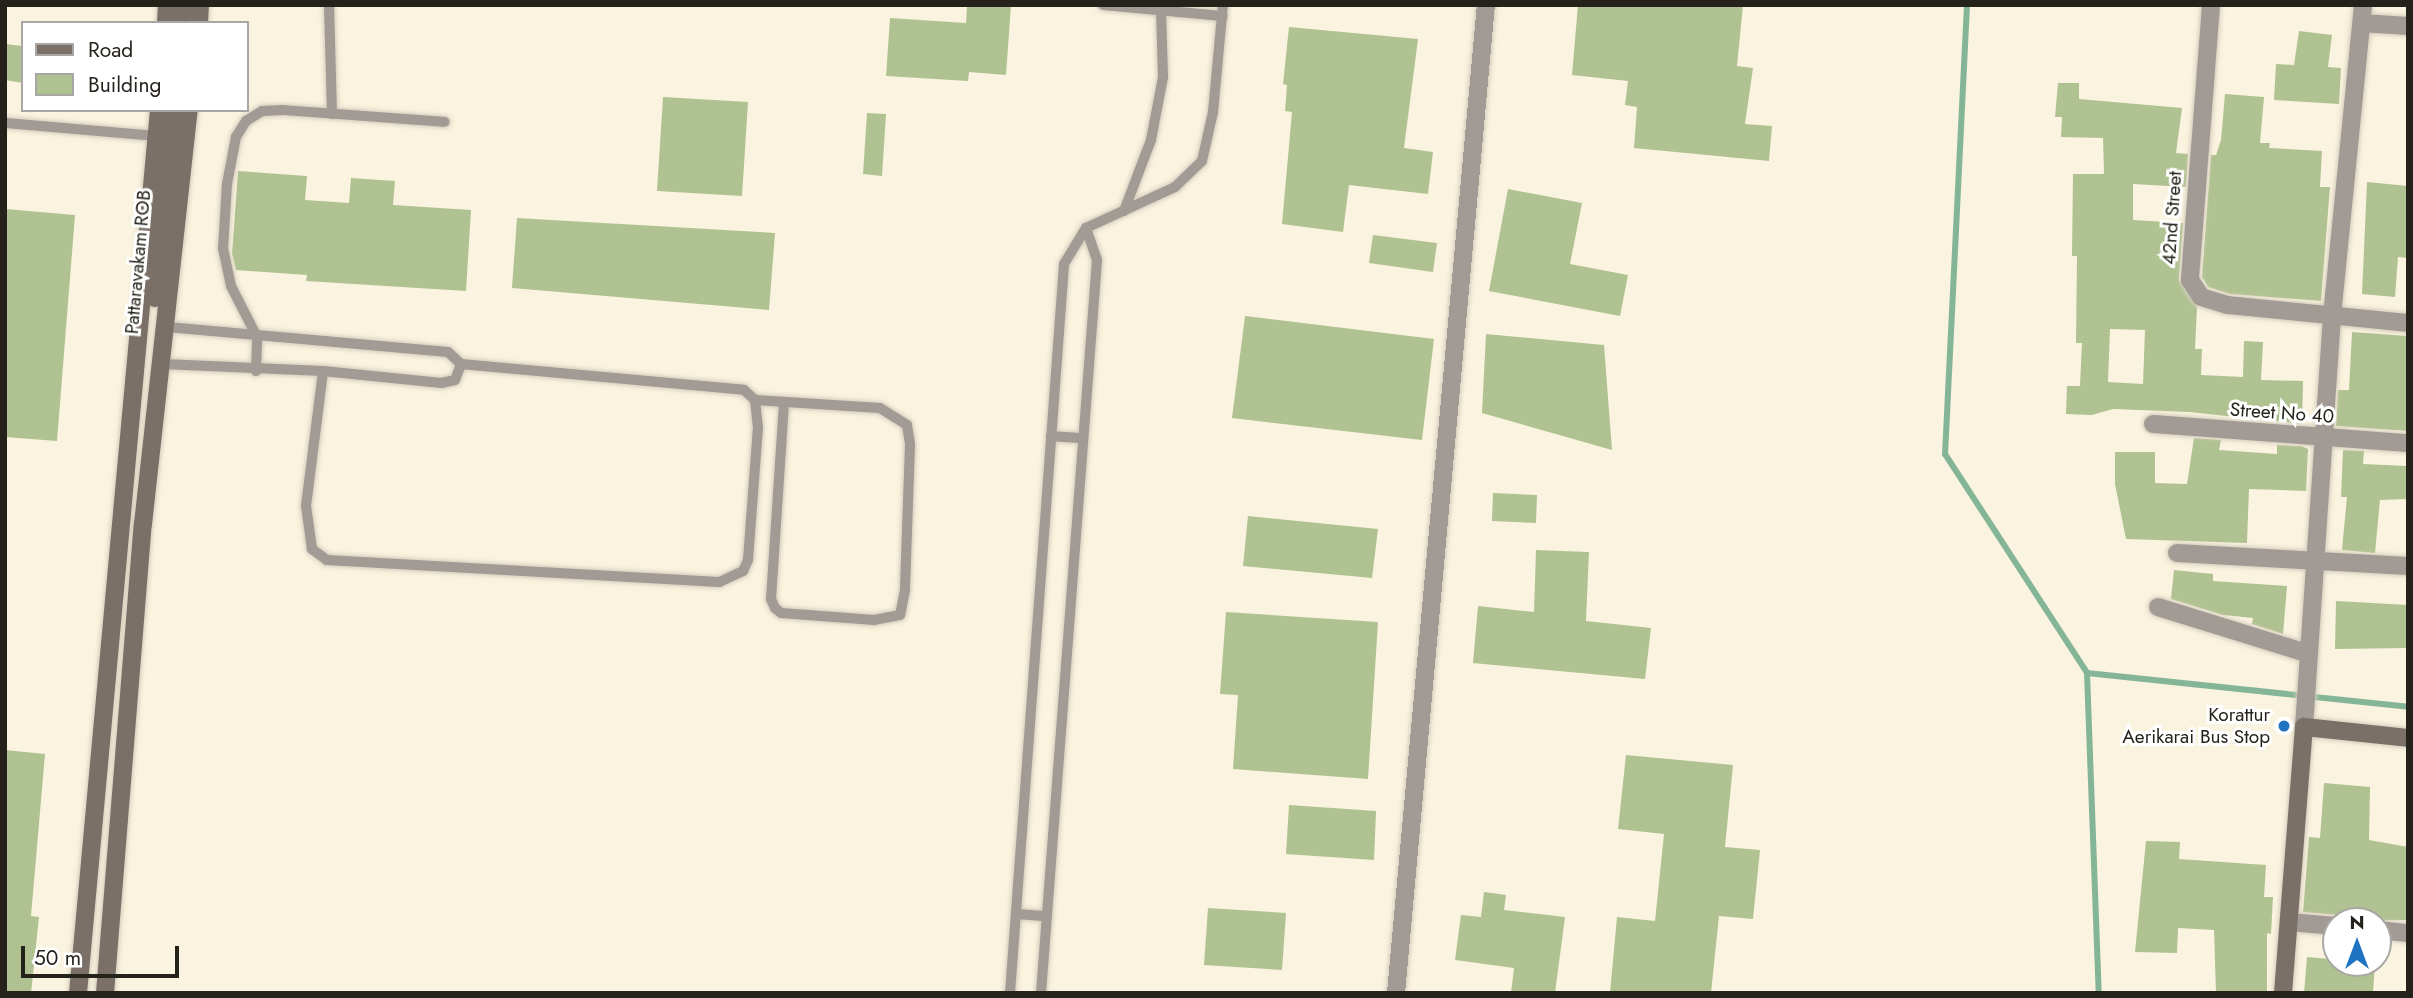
<!DOCTYPE html>
<style>
body{margin:0}
#map{position:relative;width:2413px;height:998px;overflow:hidden;background:#faf3df;font-family:Jost,sans-serif}
div>[style]{position:absolute}
.stream>*{height:6px;margin:-3px;padding:0 3px;transform-origin:3px;border-radius:3px;background:#84b596}
.building>*{inset:0;background:#b0c291}
.roads{filter:drop-shadow(0 0 2px #d4cdbc) drop-shadow(0 0 2px #d4cdbc)}
.lane>*{height:10px;margin:-5px;padding:0 5px;transform-origin:5px;border-radius:5px;background:#a29a94}
.street>*{height:18px;margin:-9px;padding:0 9px;transform-origin:9px;border-radius:9px;background:#a29a94}
.secondary>*{height:18px;margin:-9px;padding:0 9px;transform-origin:9px;border-radius:9px;background:#7b7068}
.dots>*{width:19px;height:19px;translate:-50% -50%;box-sizing:border-box;border:4px solid #fff;border-radius:50%}
span{translate:-50% -50%;white-space:nowrap;text-align:center;line-height:1.15;-webkit-text-stroke:6px #fff;paint-order:stroke}
.street-label{font-size:19px;color:#25221b}
.poi-label{font-size:19px;color:#25221b}
.right{translate:-100% -50%;text-align:right}
.frame{position:absolute;inset:0;border:7px solid #25221b;pointer-events:none}
.legend{position:absolute;left:21px;top:21px;width:228px;height:91px;box-sizing:border-box;background:#fff;border:2px solid #a8a7a4;margin:0;padding:9px 12px;list-style:none;font-size:21px;color:#25221b}
.legend li{display:flex;align-items:center;gap:14px;height:35px}
.legend b{width:35px;border:2px solid #a8a7a4}
.north{position:absolute;left:2322px;top:907px;width:70px;height:70px;box-sizing:border-box;background:#fff;border:2px solid #a8a7a4;border-radius:50%;rotate:0deg;font-size:19px;font-weight:700;line-height:28px;text-align:center;color:#25221b}
.north::after{content:'';display:block;margin:auto;width:24px;height:32px;background:#2073c1;clip-path:polygon(50% 0,100% 100%,50% 72%,0 100%)}
.scale{position:absolute;left:21px;top:946px;width:158px;height:32px;box-sizing:border-box;border:4px solid #25221b;border-top:0;padding-left:9px;font-size:21px;line-height:24px;white-space:nowrap;color:#25221b;-webkit-text-stroke:5px #fff;paint-order:stroke}
</style>
<div id="map">
<div class="stream">
<i style="left:1967px;top:5px;width:450px;rotate:92.8deg"></i>
<i style="left:1945px;top:454px;width:261px;rotate:57deg"></i>
<i style="left:2087px;top:673px;width:320px;rotate:87.9deg"></i>
<i style="left:2087px;top:673px;width:323px;rotate:6deg"></i>
</div>
<div class="building">
<i style="clip-path:polygon(967px 5px,1011px 5px,1006px 75px,969px 72px,968px 81px,886px 76px,890px 18px,966px 23px)"></i>
<i style="clip-path:polygon(1578px 5px,1743px 5px,1737px 66px,1753px 68px,1745px 124px,1772px 126px,1769px 161px,1634px 148px,1637px 107px,1625px 105px,1628px 81px,1572px 75px)"></i>
<i style="clip-path:polygon(1289px 27px,1418px 39px,1404px 148px,1433px 152px,1428px 194px,1349px 185px,1343px 232px,1282px 224px,1292px 112px,1285px 111px,1287px 85px,1283px 84px)"></i>
<i style="clip-path:polygon(2299px 31px,2332px 35px,2328px 67px,2341px 68px,2339px 104px,2274px 100px,2276px 64px,2294px 65px)"></i>
<i style="clip-path:polygon(5px 44px,23px 46px,23px 83px,5px 80px)"></i>
<i style="clip-path:polygon(evenodd,2058px 83px,2079px 83px,2079px 99px,2182px 108px,2176px 153px,2188px 154px,2186px 187px,2133px 184px,2133px 220px,2183px 223px,2179px 280px,2197px 307px,2195px 349px,2202px 349px,2201px 375px,2243px 377px,2244px 341px,2263px 342px,2261px 380px,2303px 381px,2302px 424px,2189px 412px,2113px 409px,2092px 415px,2066px 414px,2067px 386px,2080px 386px,2082px 343px,2076px 343px,2077px 256px,2072px 256px,2073px 174px,2104px 174px,2103px 138px,2061px 137px,2062px 117px,2055px 117px,2058px 83px,2110px 329px,2145px 330px,2143px 384px,2108px 382px,2110px 329px)"></i>
<i style="clip-path:polygon(2225px 94px,2264px 97px,2260px 143px,2270px 143px,2269px 148px,2322px 151px,2320px 187px,2330px 187px,2321px 301px,2230px 294px,2208px 287px,2202px 277px,2211px 155px,2216px 155px,2221px 140px)"></i>
<i style="clip-path:polygon(663px 97px,748px 102px,742px 196px,657px 191px)"></i>
<i style="clip-path:polygon(867px 113px,886px 114px,882px 176px,863px 174px)"></i>
<i style="clip-path:polygon(238px 171px,307px 176px,305px 200px,349px 203px,351px 178px,395px 181px,393px 205px,471px 210px,466px 291px,306px 281px,307px 275px,236px 270px,232px 254px)"></i>
<i style="clip-path:polygon(2367px 182px,2408px 186px,2408px 258px,2398px 257px,2395px 297px,2362px 294px)"></i>
<i style="clip-path:polygon(1508px 189px,1582px 203px,1570px 264px,1628px 275px,1620px 316px,1489px 291px)"></i>
<i style="clip-path:polygon(5px 209px,75px 215px,57px 441px,5px 437px)"></i>
<i style="clip-path:polygon(517px 218px,775px 233px,769px 310px,512px 288px)"></i>
<i style="clip-path:polygon(1373px 235px,1437px 243px,1433px 272px,1369px 263px)"></i>
<i style="clip-path:polygon(1245px 316px,1434px 339px,1422px 440px,1232px 418px)"></i>
<i style="clip-path:polygon(2352px 332px,2408px 336px,2408px 431px,2336px 426px,2338px 390px,2349px 390px)"></i>
<i style="clip-path:polygon(1486px 334px,1604px 345px,1612px 450px,1482px 413px)"></i>
<i style="clip-path:polygon(2194px 438px,2221px 440px,2219px 450px,2277px 454px,2277px 445px,2301px 446px,2308px 449px,2306px 491px,2249px 489px,2247px 543px,2126px 539px,2115px 484px,2115px 452px,2155px 452px,2155px 483px,2187px 484px)"></i>
<i style="clip-path:polygon(2343px 450px,2364px 451px,2363px 464px,2407px 466px,2406px 499px,2380px 500px,2375px 553px,2342px 550px,2347px 497px,2341px 497px)"></i>
<i style="clip-path:polygon(1493px 493px,1537px 495px,1536px 523px,1492px 521px)"></i>
<i style="clip-path:polygon(1248px 516px,1378px 529px,1372px 578px,1243px 566px)"></i>
<i style="clip-path:polygon(1536px 550px,1589px 552px,1586px 621px,1651px 628px,1645px 679px,1473px 663px,1478px 606px,1534px 612px)"></i>
<i style="clip-path:polygon(2174px 570px,2213px 574px,2213px 581px,2287px 586px,2283px 634px,2252px 624px,2253px 618px,2223px 615px,2171px 599px)"></i>
<i style="clip-path:polygon(2336px 601px,2408px 605px,2408px 648px,2335px 649px)"></i>
<i style="clip-path:polygon(1226px 612px,1378px 622px,1368px 779px,1233px 769px,1238px 695px,1220px 694px)"></i>
<i style="clip-path:polygon(5px 750px,45px 754px,31px 916px,39px 917px,31px 993px,5px 993px)"></i>
<i style="clip-path:polygon(1626px 755px,1733px 765px,1725px 847px,1760px 850px,1753px 919px,1719px 916px,1711px 993px,1610px 993px,1617px 917px,1655px 921px,1664px 834px,1618px 829px)"></i>
<i style="clip-path:polygon(2324px 783px,2370px 787px,2369px 840px,2408px 847px,2408px 920px,2346px 921px,2338px 915px,2303px 912px,2309px 837px,2320px 838px)"></i>
<i style="clip-path:polygon(1289px 805px,1376px 811px,1374px 860px,1286px 854px)"></i>
<i style="clip-path:polygon(2146px 841px,2180px 842px,2179px 859px,2266px 865px,2264px 897px,2273px 897px,2271px 934px,2267px 933px,2267px 993px,2216px 993px,2214px 930px,2178px 928px,2177px 953px,2135px 952px)"></i>
<i style="clip-path:polygon(1484px 892px,1506px 895px,1504px 910px,1565px 917px,1555px 993px,1511px 993px,1514px 968px,1455px 960px,1461px 915px,1481px 917px)"></i>
<i style="clip-path:polygon(1208px 908px,1286px 913px,1282px 970px,1204px 965px)"></i>
<i style="clip-path:polygon(2307px 957px,2375px 963px,2373px 993px,2304px 993px)"></i>
</div>
<div class="roads">
<div class="lane">
<i style="left:329px;top:5px;width:109px;rotate:88.4deg"></i>
<i style="left:1103px;top:5px;width:120px;rotate:5.3deg"></i>
<i style="left:5px;top:123px;width:153px;rotate:4.9deg"></i>
<i style="left:1124px;top:211px;width:76px;rotate:-69.2deg"></i>
<i style="left:1151px;top:140px;width:64px;rotate:-79.2deg"></i>
<i style="left:1163px;top:77px;width:67px;rotate:-91.7deg"></i>
<i style="left:167px;top:327px;width:282px;rotate:5.1deg"></i>
<i style="left:448px;top:352px;width:18px;rotate:43deg"></i>
<i style="left:461px;top:364px;width:284px;rotate:5.2deg"></i>
<i style="left:744px;top:390px;width:15px;rotate:42deg"></i>
<i style="left:755px;top:400px;width:27px;rotate:84deg"></i>
<i style="left:758px;top:427px;width:133px;rotate:94.3deg"></i>
<i style="left:748px;top:560px;width:12px;rotate:114deg"></i>
<i style="left:743px;top:571px;width:26px;rotate:155deg"></i>
<i style="left:719px;top:582px;width:393px;rotate:-176.8deg"></i>
<i style="left:327px;top:560px;width:19px;rotate:-144deg"></i>
<i style="left:312px;top:549px;width:43px;rotate:-97.9deg"></i>
<i style="left:306px;top:506px;width:136px;rotate:-82.8deg"></i>
<i style="left:163px;top:364px;width:160px;rotate:2.5deg"></i>
<i style="left:323px;top:371px;width:119px;rotate:5.8deg"></i>
<i style="left:441px;top:383px;width:14px;rotate:-12deg"></i>
<i style="left:455px;top:380px;width:17px;rotate:-69deg"></i>
<i style="left:256px;top:371px;width:34px;rotate:-88deg"></i>
<i style="left:257px;top:337px;width:57px;rotate:-117deg"></i>
<i style="left:231px;top:286px;width:38px;rotate:-102deg"></i>
<i style="left:223px;top:249px;width:65px;rotate:-86.5deg"></i>
<i style="left:227px;top:184px;width:48px;rotate:-79.2deg"></i>
<i style="left:236px;top:137px;width:19px;rotate:-58deg"></i>
<i style="left:246px;top:121px;width:19px;rotate:-32deg"></i>
<i style="left:262px;top:111px;width:21px;rotate:-3deg"></i>
<i style="left:283px;top:110px;width:162px;rotate:4.2deg"></i>
<i style="left:755px;top:400px;width:125px;rotate:3.7deg"></i>
<i style="left:880px;top:408px;width:32px;rotate:32deg"></i>
<i style="left:907px;top:425px;width:20px;rotate:81deg"></i>
<i style="left:910px;top:445px;width:145px;rotate:92deg"></i>
<i style="left:905px;top:590px;width:25px;rotate:101deg"></i>
<i style="left:900px;top:615px;width:26px;rotate:169deg"></i>
<i style="left:874px;top:620px;width:93px;rotate:-175.7deg"></i>
<i style="left:781px;top:613px;width:8px;rotate:-140deg"></i>
<i style="left:775px;top:608px;width:10px;rotate:-114deg"></i>
<i style="left:771px;top:599px;width:197px;rotate:-86.2deg"></i>
<i style="left:1051px;top:436px;width:31px;rotate:4deg"></i>
<i style="left:1016px;top:914px;width:31px;rotate:4deg"></i>
<i style="left:1010px;top:993px;width:731px;rotate:-85.76deg"></i>
<i style="left:1064px;top:264px;width:42px;rotate:-58.6deg"></i>
<i style="left:1086px;top:228px;width:98px;rotate:-24.7deg"></i>
<i style="left:1175px;top:187px;width:37px;rotate:-44deg"></i>
<i style="left:1202px;top:161px;width:50px;rotate:-77.3deg"></i>
<i style="left:1213px;top:112px;width:107px;rotate:-84.7deg"></i>
<i style="left:1041px;top:993px;width:735px;rotate:-85.63deg"></i>
<i style="left:1097px;top:260px;width:34px;rotate:-109deg"></i>
</div>
<div class="street">
<i style="left:2211px;top:5px;width:276px;rotate:94.4deg"></i>
<i style="left:2190px;top:280px;width:20px;rotate:57deg"></i>
<i style="left:2201px;top:297px;width:28px;rotate:17deg"></i>
<i style="left:2228px;top:305px;width:181px;rotate:5.7deg"></i>
<i style="left:2362px;top:23px;width:46px;rotate:3.7deg"></i>
<i style="left:2153px;top:424px;width:256px;rotate:4.3deg"></i>
<i style="left:2177px;top:553px;width:231px;rotate:3.2deg"></i>
<i style="left:2158px;top:607px;width:156px;rotate:17.2deg"></i>
<i style="left:2304px;top:727px;width:412px;rotate:-86.1deg"></i>
<i style="left:2332px;top:316px;width:313px;rotate:-84.3deg"></i>
<i style="left:2289px;top:922px;width:47px;rotate:4.9deg"></i>
<i style="left:2378px;top:930px;width:30px;rotate:6deg"></i>
<i style="left:1396px;top:993px;width:992px;rotate:-84.8deg"></i>
</div>
<div class="secondary">
<i style="left:166px;top:23px;width:18px;rotate:-87deg"></i>
<i style="left:181px;top:23px;width:18px;rotate:-84deg"></i>
<i style="left:199px;top:23px;width:18px;rotate:-87deg"></i>
<i style="left:155px;top:298px;width:189px;rotate:-84.5deg"></i>
<i style="left:78px;top:993px;width:887px;rotate:-84.76deg"></i>
<i style="left:105px;top:993px;width:471px;rotate:-85.4deg"></i>
<i style="left:143px;top:524px;width:417px;rotate:-83.7deg"></i>
<i style="left:2283px;top:993px;width:267px;rotate:-85.5deg"></i>
<i style="left:2304px;top:727px;width:105px;rotate:6deg"></i>
</div>
</div>
<div class="dots">
<i style="left:2284px;top:726px;background:#2073c1"></i>
</div>
<div class="street-label">
<span style="left:2172px;top:218px;rotate:-86deg">42nd Street</span>
<span style="left:138px;top:262px;rotate:-85deg">Pattaravakam ROB</span>
<span style="left:2282px;top:413px;rotate:4deg">Street No 40</span>
</div>
<div class="poi-label">
<span class="right" style="left:2270px;top:726px">Korattur<br>Aerikarai Bus Stop</span>
</div>
<div class="frame"></div>
<ul class="legend">
<li><b style="height:9px;background:#7b7068"></b>Road</li>
<li><b style="height:19px;background:#b0c291"></b>Building</li>
</ul>
<div class="north">N</div>
<div class="scale">50 m</div>
</div>
